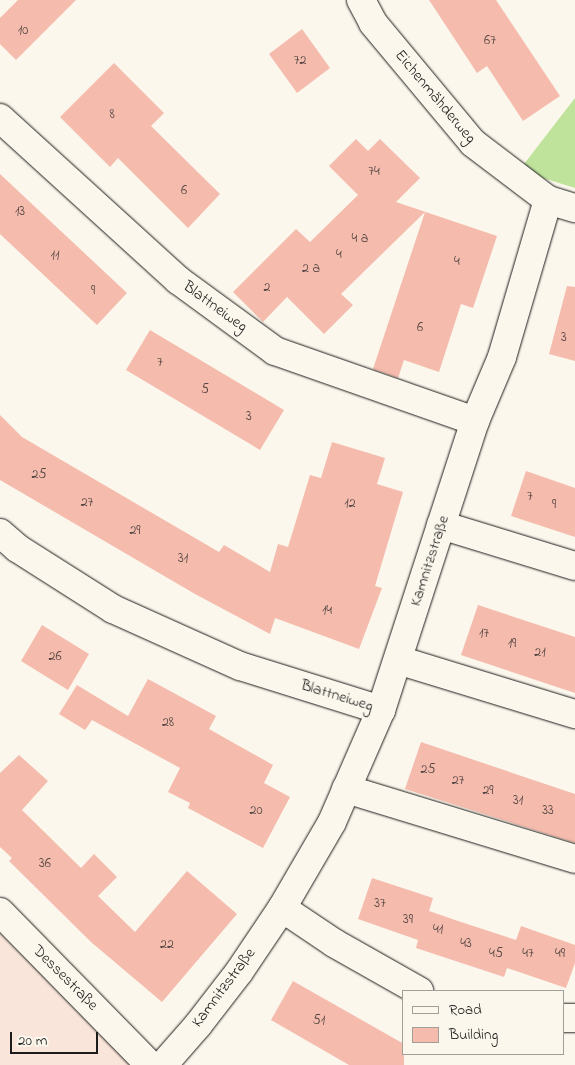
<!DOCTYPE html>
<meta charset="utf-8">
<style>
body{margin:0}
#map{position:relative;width:575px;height:1065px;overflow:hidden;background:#fbf7ec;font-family:"Indie Flower",sans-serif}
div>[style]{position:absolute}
.built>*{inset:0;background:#f9e5d9}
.green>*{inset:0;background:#c0e39c}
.building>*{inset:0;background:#f5bcae}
.roads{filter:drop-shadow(0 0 1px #1c1c1c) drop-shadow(0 0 1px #1c1c1c)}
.minor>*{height:28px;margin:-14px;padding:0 14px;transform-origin:14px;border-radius:14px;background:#fbf7ec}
span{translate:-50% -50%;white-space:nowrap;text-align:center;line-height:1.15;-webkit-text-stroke:4.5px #fbf7ec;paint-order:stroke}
.number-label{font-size:14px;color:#524440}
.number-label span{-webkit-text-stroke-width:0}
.street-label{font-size:16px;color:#1c1c1c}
.legend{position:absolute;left:402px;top:990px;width:162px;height:65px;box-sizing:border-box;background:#fbf7ec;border:1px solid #a29f99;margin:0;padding:6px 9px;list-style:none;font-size:15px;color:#1c1c1c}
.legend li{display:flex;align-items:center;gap:10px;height:25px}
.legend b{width:25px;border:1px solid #a29f99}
.scale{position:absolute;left:10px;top:1032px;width:88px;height:22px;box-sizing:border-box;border:2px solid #1c1c1c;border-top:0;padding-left:6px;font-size:15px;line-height:18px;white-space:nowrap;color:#1c1c1c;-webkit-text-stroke:4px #fbf7ec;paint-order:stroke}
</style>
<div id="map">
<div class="built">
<i style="clip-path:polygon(0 925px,137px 1065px,0 1065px)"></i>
</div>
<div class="green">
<i style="clip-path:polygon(575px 98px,575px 188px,540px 177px,524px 164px)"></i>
</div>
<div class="building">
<i style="clip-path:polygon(18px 0,76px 0,16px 60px,0 44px,0 18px)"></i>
<i style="clip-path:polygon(429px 0,496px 0,560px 96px,523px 121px,487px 66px,477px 73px)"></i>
<i style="clip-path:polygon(302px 29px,330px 68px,297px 93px,269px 54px)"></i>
<i style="clip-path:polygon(114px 63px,164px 113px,151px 126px,220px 194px,188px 228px,118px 158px,110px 167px,60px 117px)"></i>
<i style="clip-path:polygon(356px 139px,368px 151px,380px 139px,420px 178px,396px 202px,497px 236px,473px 308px,461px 304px,439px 372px,404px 360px,398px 378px,373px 369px,425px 212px,341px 294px,353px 305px,324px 334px,287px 297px,263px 322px,233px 292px,296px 229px,310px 242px,358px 195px,329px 166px)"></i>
<i style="clip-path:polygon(0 174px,127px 293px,97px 325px,0 234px)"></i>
<i style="clip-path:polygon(567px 286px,575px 287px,575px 361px,549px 354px)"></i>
<i style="clip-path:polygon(150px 330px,284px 410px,260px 450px,126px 370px)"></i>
<i style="clip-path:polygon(0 415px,22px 437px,219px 552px,224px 545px,270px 572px,278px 544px,288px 547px,310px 475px,321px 478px,332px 442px,385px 458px,377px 484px,403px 492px,375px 586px,382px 588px,359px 649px,275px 618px,270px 634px,195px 594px,0 480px)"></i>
<i style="clip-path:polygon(526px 471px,575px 488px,575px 537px,511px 516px)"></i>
<i style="clip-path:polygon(478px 605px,575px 637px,575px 693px,461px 655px)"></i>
<i style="clip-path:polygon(42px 625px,89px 654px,68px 690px,21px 661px)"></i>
<i style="clip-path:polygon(148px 679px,216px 716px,209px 729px,273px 765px,264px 783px,290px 797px,263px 848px,188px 808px,190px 803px,168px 792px,180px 768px,92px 720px,85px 730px,59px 714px,77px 685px,128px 716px)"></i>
<i style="clip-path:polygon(421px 742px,575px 794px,575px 843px,405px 789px)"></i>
<i style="clip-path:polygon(19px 755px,48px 781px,22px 810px,81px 868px,94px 854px,117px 877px,98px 896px,135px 932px,187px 871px,237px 914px,162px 1002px,91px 942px,9px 861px,12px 858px,0 847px,0 773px)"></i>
<i style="clip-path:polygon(372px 878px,433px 898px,429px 911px,458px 921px,516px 940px,521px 926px,575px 945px,575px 963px,566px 988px,507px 968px,504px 977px,416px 948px,418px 940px,358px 919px)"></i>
<i style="clip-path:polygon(293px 981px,404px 1044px,404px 1065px,349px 1065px,271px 1020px)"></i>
</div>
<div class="roads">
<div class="minor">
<i style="left:361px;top:0;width:26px;rotate:62deg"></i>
<i style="left:373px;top:23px;width:156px;rotate:50.2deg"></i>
<i style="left:473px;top:143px;width:94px;rotate:37.2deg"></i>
<i style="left:548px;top:200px;width:28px;rotate:17deg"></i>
<i style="left:0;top:118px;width:241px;rotate:42.3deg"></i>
<i style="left:178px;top:280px;width:120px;rotate:36.2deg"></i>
<i style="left:275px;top:351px;width:212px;rotate:19.3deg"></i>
<i style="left:441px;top:525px;width:140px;rotate:17deg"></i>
<i style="left:0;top:533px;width:23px;rotate:41deg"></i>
<i style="left:17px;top:548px;width:114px;rotate:32.4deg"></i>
<i style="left:113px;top:609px;width:139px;rotate:24.2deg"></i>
<i style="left:240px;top:666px;width:148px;rotate:17.3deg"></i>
<i style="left:398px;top:660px;width:185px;rotate:17deg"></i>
<i style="left:346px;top:789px;width:239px;rotate:17deg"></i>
<i style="left:282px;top:908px;width:63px;rotate:33.9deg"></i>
<i style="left:334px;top:943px;width:98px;rotate:29.5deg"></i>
<i style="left:0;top:912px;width:214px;rotate:45.6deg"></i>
<i style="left:564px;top:1018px;width:11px"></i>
<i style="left:163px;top:1065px;width:53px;rotate:-48.8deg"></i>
<i style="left:198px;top:1025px;width:67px;rotate:-52.3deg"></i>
<i style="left:239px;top:972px;width:77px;rotate:-56.1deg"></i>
<i style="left:282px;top:908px;width:99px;rotate:-59.8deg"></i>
<i style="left:332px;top:822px;width:122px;rotate:-66.4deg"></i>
<i style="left:381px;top:710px;width:304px;rotate:-72deg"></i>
<i style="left:475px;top:421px;width:69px;rotate:-67.1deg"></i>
<i style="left:502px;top:357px;width:164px;rotate:-73.7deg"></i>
</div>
</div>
<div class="number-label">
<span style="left:23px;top:31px">10</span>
<span style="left:490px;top:41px">67</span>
<span style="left:300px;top:61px">72</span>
<span style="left:112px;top:115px">8</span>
<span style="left:374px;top:172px">74</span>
<span style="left:184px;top:191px">6</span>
<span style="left:20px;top:212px">13</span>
<span style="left:360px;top:239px">4 a</span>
<span style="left:339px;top:255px">4</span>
<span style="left:55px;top:256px">11</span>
<span style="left:457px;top:262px">4</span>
<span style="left:311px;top:269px">2 a</span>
<span style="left:267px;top:288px">2</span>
<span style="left:93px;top:291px">9</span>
<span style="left:420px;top:328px">6</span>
<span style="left:564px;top:338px">3</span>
<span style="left:160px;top:363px">7</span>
<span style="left:205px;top:390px">5</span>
<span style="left:249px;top:417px">3</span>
<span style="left:39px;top:475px">25</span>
<span style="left:530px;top:497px">7</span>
<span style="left:87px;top:503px">27</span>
<span style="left:350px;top:504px">12</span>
<span style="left:554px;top:505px">9</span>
<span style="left:135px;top:531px">29</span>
<span style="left:183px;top:559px">31</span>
<span style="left:327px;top:611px">14</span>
<span style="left:484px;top:634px">17</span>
<span style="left:512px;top:644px">19</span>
<span style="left:540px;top:653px">21</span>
<span style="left:55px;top:657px">26</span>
<span style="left:168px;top:723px">28</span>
<span style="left:428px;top:770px">25</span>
<span style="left:458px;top:781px">27</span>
<span style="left:488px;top:791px">29</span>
<span style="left:518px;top:801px">31</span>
<span style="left:256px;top:811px">20</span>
<span style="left:548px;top:811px">33</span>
<span style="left:45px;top:864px">36</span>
<span style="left:380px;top:904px">37</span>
<span style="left:408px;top:920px">39</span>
<span style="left:438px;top:930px">41</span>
<span style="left:466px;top:944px">43</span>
<span style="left:167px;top:945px">22</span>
<span style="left:496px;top:954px">45</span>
<span style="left:528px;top:954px">47</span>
<span style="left:560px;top:954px">49</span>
<span style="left:319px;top:1021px">51</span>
</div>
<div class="street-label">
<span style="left:435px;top:97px;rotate:50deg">Eichenmähderweg</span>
<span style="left:215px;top:307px;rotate:36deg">Blattneiweg</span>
<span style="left:430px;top:561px;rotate:-72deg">Kamnitzstraße</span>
<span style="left:337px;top:696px;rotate:17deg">Blattneiweg</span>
<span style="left:65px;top:978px;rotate:45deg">Dessestraße</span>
<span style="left:224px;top:988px;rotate:-53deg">Kamnitzstraße</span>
</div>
<ul class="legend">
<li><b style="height:6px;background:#fbf7ec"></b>Road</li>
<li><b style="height:14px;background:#f5bcae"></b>Building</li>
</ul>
<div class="scale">20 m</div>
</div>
